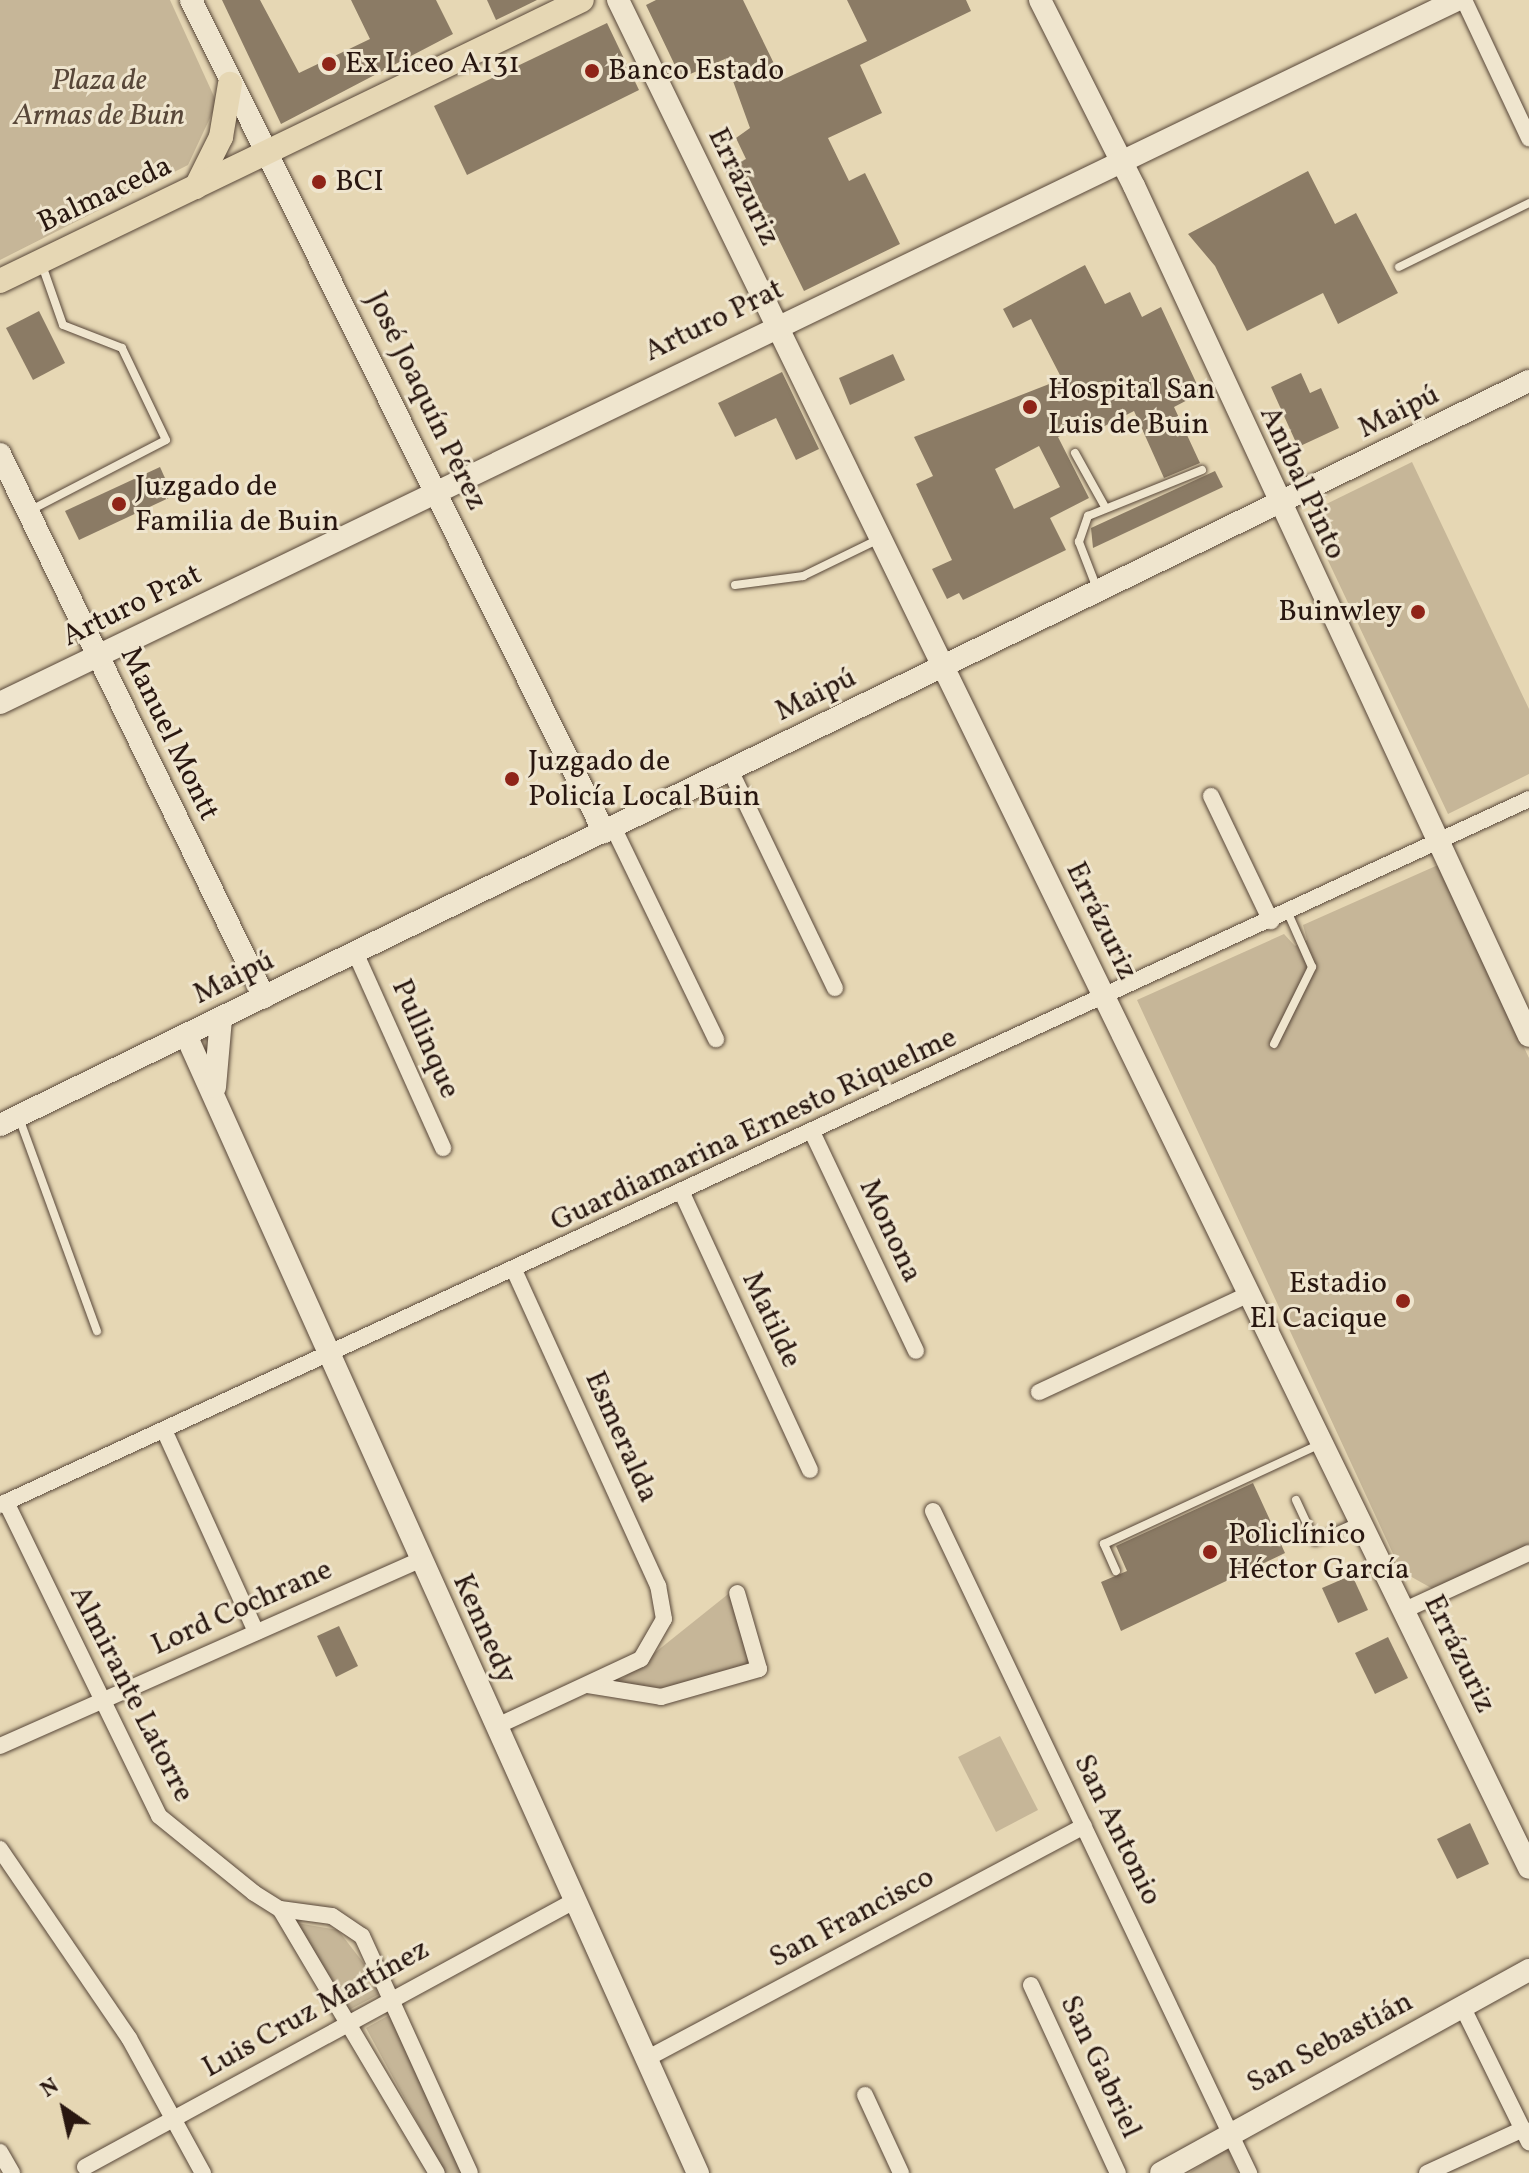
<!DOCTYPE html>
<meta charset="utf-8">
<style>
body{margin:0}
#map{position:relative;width:1529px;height:2173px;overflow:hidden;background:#e6d7b4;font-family:Vollkorn,serif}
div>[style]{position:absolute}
.green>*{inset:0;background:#c6b698}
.building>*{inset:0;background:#8b7b65}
.roads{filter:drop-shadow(0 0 2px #584739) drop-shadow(0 0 2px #584739)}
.lane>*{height:8px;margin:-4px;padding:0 4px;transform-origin:4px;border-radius:4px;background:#efe5ce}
.street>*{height:16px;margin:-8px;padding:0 8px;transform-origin:8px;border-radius:8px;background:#efe5ce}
.secondary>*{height:22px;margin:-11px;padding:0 11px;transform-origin:11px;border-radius:11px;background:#efe5ce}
.primary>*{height:24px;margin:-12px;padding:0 12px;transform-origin:12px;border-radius:12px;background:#e6d7b4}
.dots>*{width:22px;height:22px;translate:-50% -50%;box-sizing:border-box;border:4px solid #efe5ce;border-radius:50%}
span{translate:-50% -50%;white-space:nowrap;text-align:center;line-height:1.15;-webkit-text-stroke:6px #efe5ce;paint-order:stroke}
.poi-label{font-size:30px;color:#291710}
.left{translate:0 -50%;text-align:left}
.right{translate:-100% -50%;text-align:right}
.park-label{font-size:30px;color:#584739;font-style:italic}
.street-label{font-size:30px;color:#291710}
.north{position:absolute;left:24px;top:2069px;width:80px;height:80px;-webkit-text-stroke:6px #efe5ce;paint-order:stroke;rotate:326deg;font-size:22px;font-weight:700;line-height:32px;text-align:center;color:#291710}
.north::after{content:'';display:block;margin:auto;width:28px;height:36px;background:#291710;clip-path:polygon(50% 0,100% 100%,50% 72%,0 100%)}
</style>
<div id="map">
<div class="green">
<i style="clip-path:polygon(0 0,170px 0,217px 103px,188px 165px,0 260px)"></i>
<i style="clip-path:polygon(1412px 462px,1529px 709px,1529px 774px,1448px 814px,1306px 514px)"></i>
<i style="clip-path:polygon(1438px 865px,1529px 1058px,1529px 1544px,1433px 1589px,1401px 1571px,1137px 1000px,1284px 934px,1295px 946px,1307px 940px,1303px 925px)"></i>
<i style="clip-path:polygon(732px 1591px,757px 1663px,655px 1690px,617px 1683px)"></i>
<i style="clip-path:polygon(1000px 1736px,1038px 1810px,996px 1832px,958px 1757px)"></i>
<i style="clip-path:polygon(297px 1923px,338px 1930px,385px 1991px,347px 2011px)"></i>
<i style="clip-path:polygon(393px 2013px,465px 2173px,445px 2173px,366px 2028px)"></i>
<i style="clip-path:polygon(1228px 2148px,1238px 2173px,1189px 2173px)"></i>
</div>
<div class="building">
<i style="clip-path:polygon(222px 0,260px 0,299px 73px,370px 39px,351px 0,436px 0,453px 34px,281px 124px)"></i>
<i style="clip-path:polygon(487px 0,537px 0,496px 20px)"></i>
<i style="clip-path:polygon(656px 0,743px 0,782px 80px,867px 41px,847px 0,966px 0,971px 11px,860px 65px,882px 113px,828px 138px,849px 181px,865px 173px,900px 244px,804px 291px,748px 177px,732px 185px,725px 169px,746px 159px,736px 138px,750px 128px,725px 59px,681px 78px,646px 5px)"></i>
<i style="clip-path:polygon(607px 23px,639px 90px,467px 175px,434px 106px)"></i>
<i style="clip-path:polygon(1308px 171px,1335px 224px,1356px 213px,1398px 293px,1338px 324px,1323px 293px,1247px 331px,1215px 266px,1188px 234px)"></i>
<i style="clip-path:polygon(evenodd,1085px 265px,1105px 304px,1130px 292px,1142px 317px,1161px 307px,1201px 393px,1174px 407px,1200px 463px,1164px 478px,1134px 411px,1091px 433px,1086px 423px,1058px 437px,1089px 498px,1050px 518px,1066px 550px,963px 600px,959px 593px,947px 599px,932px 569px,952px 560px,916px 484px,933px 476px,914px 437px,1062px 379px,1031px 319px,1013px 328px,1003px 309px,1085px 265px,1039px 446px,1060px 487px,1014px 509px,995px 469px,1039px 446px)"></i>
<i style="clip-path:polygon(39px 311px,65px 363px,33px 380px,6px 328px)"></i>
<i style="clip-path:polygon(893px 354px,905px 380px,850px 405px,839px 378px)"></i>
<i style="clip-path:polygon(782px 372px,819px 449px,796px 460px,776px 418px,735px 437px,718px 403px)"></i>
<i style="clip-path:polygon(1301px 373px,1310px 393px,1321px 388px,1339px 428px,1298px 447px,1271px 387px)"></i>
<i style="clip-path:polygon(160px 467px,173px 496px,79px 540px,65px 511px)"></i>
<i style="clip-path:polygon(1215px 471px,1223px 487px,1093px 548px,1091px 528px)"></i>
<i style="clip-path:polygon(1253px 1483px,1285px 1553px,1121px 1631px,1101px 1582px,1127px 1571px,1116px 1546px)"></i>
<i style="clip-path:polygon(1352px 1575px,1368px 1610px,1338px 1623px,1322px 1588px)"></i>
<i style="clip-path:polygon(339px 1626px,358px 1666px,336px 1677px,317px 1636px)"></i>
<i style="clip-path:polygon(1388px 1637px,1408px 1678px,1375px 1694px,1355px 1653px)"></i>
<i style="clip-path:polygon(1470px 1823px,1489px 1864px,1457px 1879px,1437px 1839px)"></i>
</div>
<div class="roads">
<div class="lane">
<i style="left:1399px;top:267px;width:145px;rotate:-26.2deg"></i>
<i style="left:1075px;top:453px;width:60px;rotate:60.9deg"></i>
<i style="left:29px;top:511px;width:154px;rotate:-27.4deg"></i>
<i style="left:166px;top:440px;width:102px;rotate:-115.6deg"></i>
<i style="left:122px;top:348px;width:63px;rotate:-158.7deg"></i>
<i style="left:63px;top:325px;width:64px;rotate:-109.3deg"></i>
<i style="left:735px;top:585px;width:69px;rotate:-7.5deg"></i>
<i style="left:803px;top:576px;width:82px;rotate:-25.9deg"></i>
<i style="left:1098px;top:591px;width:53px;rotate:-111.2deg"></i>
<i style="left:1079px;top:542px;width:28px;rotate:-71deg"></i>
<i style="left:1088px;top:516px;width:123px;rotate:-22deg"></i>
<i style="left:1274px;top:1044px;width:86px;rotate:-63.7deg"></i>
<i style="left:1312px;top:967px;width:59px;rotate:-114deg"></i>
<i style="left:19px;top:1118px;width:227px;rotate:69.9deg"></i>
<i style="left:1296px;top:1500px;width:45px;rotate:65.1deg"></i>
<i style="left:1315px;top:1541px;width:47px;rotate:-23.8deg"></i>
<i style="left:1116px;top:1571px;width:30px;rotate:-114deg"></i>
<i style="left:1104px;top:1544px;width:238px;rotate:-24.8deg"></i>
</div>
<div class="street">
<i style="left:1464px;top:0;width:153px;rotate:64.8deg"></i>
<i style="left:730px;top:770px;width:242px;rotate:64.3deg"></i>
<i style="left:1211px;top:796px;width:139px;rotate:64.4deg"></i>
<i style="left:613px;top:827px;width:236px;rotate:64.1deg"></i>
<i style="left:355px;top:952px;width:215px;rotate:65.8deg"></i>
<i style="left:813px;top:1134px;width:240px;rotate:64.6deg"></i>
<i style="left:682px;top:1193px;width:305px;rotate:65.2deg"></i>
<i style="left:1039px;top:1392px;width:234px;rotate:-25deg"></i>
<i style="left:164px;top:1430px;width:222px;rotate:65.5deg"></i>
<i style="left:6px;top:1502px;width:349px;rotate:64deg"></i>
<i style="left:159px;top:1816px;width:122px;rotate:39deg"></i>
<i style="left:254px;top:1893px;width:31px;rotate:32deg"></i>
<i style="left:280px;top:1909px;width:52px;rotate:7.7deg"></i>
<i style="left:332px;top:1916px;width:36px;rotate:34deg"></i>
<i style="left:362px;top:1936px;width:260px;rotate:65.5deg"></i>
<i style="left:0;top:1505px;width:1684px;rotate:-24.78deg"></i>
<i style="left:933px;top:1511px;width:734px;rotate:64.48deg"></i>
<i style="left:1405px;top:1610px;width:136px;rotate:-24.7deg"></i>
<i style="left:588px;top:1685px;width:74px;rotate:9.3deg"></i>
<i style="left:661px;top:1697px;width:102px;rotate:-15.9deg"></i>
<i style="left:759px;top:1669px;width:79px;rotate:-106.1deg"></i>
<i style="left:495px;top:1727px;width:161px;rotate:-25deg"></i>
<i style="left:641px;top:1659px;width:46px;rotate:-60.1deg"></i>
<i style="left:664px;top:1619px;width:34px;rotate:-100deg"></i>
<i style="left:658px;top:1586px;width:347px;rotate:-114.5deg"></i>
<i style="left:0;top:1746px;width:458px;rotate:-23.9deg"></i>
<i style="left:0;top:1849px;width:229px;rotate:55.7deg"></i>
<i style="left:129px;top:2038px;width:154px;rotate:61.3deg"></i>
<i style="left:280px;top:1909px;width:307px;rotate:59.3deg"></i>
<i style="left:1031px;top:1985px;width:207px;rotate:65.2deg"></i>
<i style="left:1462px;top:2006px;width:152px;rotate:63.8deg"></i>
<i style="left:646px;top:2059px;width:496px;rotate:-28deg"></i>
<i style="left:865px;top:2095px;width:86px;rotate:65.2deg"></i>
<i style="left:0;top:2152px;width:24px;rotate:60deg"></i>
<i style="left:85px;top:2167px;width:557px;rotate:-28.54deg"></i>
<i style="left:1427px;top:2173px;width:106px;rotate:-24.6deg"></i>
</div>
<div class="secondary">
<i style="left:191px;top:0;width:929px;rotate:63.6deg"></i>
<i style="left:618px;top:0;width:2078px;rotate:64deg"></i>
<i style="left:1040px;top:0;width:208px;rotate:63.2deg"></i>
<i style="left:1134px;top:186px;width:937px;rotate:65.08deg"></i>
<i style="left:0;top:454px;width:604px;rotate:64.07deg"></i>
<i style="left:0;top:703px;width:1618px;rotate:-25.76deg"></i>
<i style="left:186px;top:1035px;width:1248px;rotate:65.78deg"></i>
<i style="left:215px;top:1087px;width:69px;rotate:-85deg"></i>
<i style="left:0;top:1125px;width:1700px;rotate:-25.95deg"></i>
<i style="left:1161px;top:2173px;width:420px;rotate:-28.9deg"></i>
</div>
<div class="primary">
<i style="left:196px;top:187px;width:56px;rotate:-63.4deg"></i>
<i style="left:221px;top:137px;width:54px;rotate:-80.4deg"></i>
<i style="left:0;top:281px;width:646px;rotate:-25.77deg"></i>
</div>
</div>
<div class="dots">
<i style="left:329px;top:64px;background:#8f2418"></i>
<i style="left:592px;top:71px;background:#8f2418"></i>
<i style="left:319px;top:182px;background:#8f2418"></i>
<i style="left:1030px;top:407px;background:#8f2418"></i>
<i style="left:119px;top:504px;background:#8f2418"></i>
<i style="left:1418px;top:612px;background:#8f2418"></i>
<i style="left:512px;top:779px;background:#8f2418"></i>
<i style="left:1403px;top:1301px;background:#8f2418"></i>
<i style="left:1210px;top:1552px;background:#8f2418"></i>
</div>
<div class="poi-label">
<span class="left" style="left:345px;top:64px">Ex Liceo A131</span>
<span class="left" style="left:608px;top:71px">Banco Estado</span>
<span class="left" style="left:335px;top:182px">BCI</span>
<span class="left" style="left:1048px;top:407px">Hospital San<br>Luis de Buin</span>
<span class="left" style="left:135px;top:504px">Juzgado de<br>Familia de Buin</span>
<span class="right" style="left:1402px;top:612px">Buinwley</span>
<span class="left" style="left:528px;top:779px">Juzgado de<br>Policía Local Buin</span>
<span class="right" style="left:1387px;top:1301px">Estadio<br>El Cacique</span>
<span class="left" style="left:1228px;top:1552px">Policlínico<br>Héctor García</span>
</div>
<div class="park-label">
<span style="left:99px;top:98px">Plaza de<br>Armas de Buin</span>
</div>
<div class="street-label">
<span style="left:743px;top:187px;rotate:64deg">Errázuriz</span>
<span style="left:105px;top:195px;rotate:-25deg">Balmaceda</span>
<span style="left:714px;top:321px;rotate:-26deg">Arturo Prat</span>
<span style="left:426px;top:401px;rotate:64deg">José Joaquín Pérez</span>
<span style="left:1399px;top:412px;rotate:-26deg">Maipú</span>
<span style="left:1302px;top:483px;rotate:65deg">Aníbal Pinto</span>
<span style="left:132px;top:606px;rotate:-26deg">Arturo Prat</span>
<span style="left:816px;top:695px;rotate:-26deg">Maipú</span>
<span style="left:169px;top:734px;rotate:64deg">Manuel Montt</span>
<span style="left:1101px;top:921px;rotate:64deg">Errázuriz</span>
<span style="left:234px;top:978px;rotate:-26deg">Maipú</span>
<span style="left:425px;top:1039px;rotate:66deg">Pullinque</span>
<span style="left:754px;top:1130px;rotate:-25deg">Guardiamarina Ernesto Riquelme</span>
<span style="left:890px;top:1231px;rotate:65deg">Monona</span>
<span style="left:771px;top:1320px;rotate:65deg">Matilde</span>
<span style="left:621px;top:1437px;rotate:66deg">Esmeralda</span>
<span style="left:242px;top:1608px;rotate:-24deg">Lord Cochrane</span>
<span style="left:484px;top:1629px;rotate:66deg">Kennedy</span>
<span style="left:1459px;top:1654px;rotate:64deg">Errázuriz</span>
<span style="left:131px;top:1694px;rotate:63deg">Almirante Latorre</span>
<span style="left:1117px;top:1830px;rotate:64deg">San Antonio</span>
<span style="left:852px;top:1918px;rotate:-28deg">San Francisco</span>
<span style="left:316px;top:2009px;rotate:-29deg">Luis Cruz Martínez</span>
<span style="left:1330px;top:2043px;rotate:-28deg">San Sebastián</span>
<span style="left:1100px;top:2067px;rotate:65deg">San Gabriel</span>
</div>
<div class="north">N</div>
</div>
